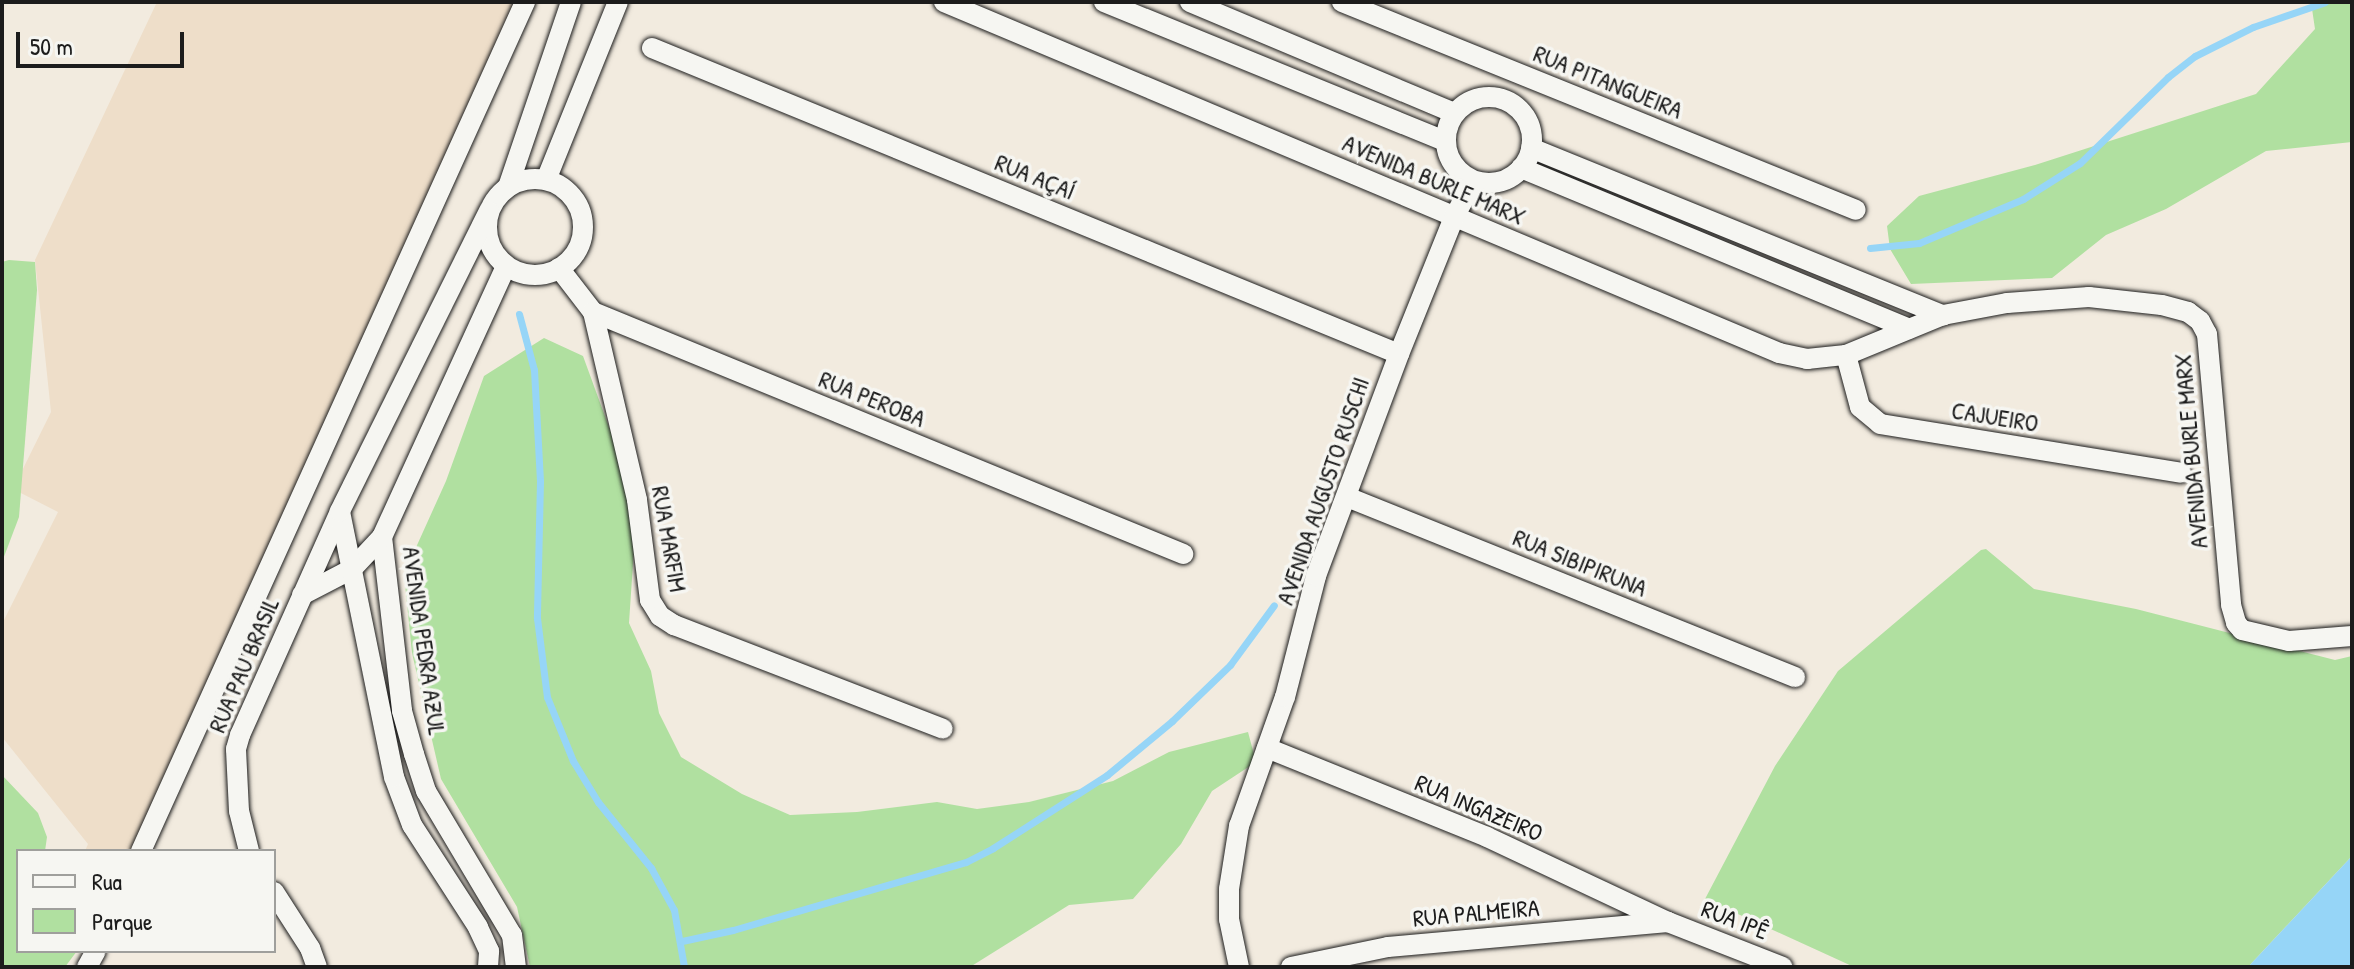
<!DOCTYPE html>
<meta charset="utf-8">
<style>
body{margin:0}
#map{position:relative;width:2354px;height:969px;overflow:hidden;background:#f2ebdf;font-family:"Patrick Hand",sans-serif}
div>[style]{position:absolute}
.built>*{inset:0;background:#eedec9}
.green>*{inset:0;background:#b0e0a0}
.water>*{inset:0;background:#96d5f7}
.stream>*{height:7px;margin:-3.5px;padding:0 3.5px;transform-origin:3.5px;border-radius:3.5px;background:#96d5f7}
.roads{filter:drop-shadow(0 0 2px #1c1c1c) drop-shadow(0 0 2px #1c1c1c)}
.minor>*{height:20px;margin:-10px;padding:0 10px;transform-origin:10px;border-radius:10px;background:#f6f6f2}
.minor>.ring{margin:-10px;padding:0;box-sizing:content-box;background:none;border:20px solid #f6f6f2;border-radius:50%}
span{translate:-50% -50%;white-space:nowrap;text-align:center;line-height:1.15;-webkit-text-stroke:7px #f6f6f2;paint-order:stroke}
.street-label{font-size:24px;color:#1c1c1c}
.frame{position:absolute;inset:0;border:4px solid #1c1c1c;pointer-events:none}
.legend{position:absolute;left:16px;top:849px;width:260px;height:104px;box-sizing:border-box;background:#f6f6f2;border:2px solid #9f9f9c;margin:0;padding:10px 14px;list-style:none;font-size:24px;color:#1c1c1c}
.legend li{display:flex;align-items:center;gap:16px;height:40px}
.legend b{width:40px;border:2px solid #9f9f9c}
.scale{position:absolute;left:16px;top:32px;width:168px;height:36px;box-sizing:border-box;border:4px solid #1c1c1c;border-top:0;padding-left:10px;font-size:24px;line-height:28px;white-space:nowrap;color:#1c1c1c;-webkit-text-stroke:6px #f6f6f2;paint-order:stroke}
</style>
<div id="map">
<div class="built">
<i style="clip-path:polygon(157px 2px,519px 2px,135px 851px,85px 851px,88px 844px,2px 737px,2px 624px,58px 512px,13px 489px,51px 412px,35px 260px)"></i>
</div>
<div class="green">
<i style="clip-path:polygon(2311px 2px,2352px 2px,2352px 142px,2266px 151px,2166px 209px,2106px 235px,2052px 278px,1911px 284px,1890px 249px,1887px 226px,1919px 196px,2035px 165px,2256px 94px,2315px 29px)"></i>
<i style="clip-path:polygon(9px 260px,35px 262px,37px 290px,19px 517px,2px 562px,2px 262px)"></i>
<i style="clip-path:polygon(544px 338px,583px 356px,637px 504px,629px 623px,651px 671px,659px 713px,681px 757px,742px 794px,790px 815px,857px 812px,937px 802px,977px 809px,1029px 802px,1113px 781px,1169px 752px,1248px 732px,1256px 762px,1212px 791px,1181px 844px,1133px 899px,1069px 905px,970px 967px,530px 967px,517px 907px,441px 779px,412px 653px,404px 574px,446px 481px,484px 376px)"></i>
<i style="clip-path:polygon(1986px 549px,2034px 589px,2136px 609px,2335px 660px,2352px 656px,2352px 856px,2248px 967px,1854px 967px,1705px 899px,1775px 766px,1838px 671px,1981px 550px)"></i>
<i style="clip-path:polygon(2px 775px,38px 813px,47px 837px,45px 851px,18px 851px,18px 951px,77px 951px,65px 967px,2px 967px)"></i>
</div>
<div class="water">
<i style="clip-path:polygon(2352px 856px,2352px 967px,2248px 967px)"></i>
</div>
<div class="stream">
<i style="left:1870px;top:248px;width:49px;rotate:-5.8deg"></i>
<i style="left:1919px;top:243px;width:113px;rotate:-22.9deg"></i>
<i style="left:2023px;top:199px;width:67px;rotate:-32.3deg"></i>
<i style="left:2080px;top:163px;width:123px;rotate:-44.3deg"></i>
<i style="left:2168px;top:77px;width:34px;rotate:-38deg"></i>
<i style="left:2195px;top:56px;width:65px;rotate:-26.6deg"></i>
<i style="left:2253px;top:27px;width:76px;rotate:-19.1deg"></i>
<i style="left:519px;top:314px;width:58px;rotate:75deg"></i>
<i style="left:534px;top:370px;width:111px;rotate:86.9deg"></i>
<i style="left:540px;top:481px;width:137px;rotate:91.3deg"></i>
<i style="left:537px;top:618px;width:80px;rotate:82.8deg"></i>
<i style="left:547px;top:697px;width:69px;rotate:67.9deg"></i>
<i style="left:573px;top:761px;width:48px;rotate:58.6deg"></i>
<i style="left:598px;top:802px;width:85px;rotate:51.2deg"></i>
<i style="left:651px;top:868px;width:48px;rotate:61.3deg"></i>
<i style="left:674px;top:910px;width:58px;rotate:80deg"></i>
<i style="left:682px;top:941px;width:52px;rotate:-12.2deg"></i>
<i style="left:733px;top:930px;width:243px;rotate:-16.3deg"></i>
<i style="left:966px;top:862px;width:30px;rotate:-27deg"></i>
<i style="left:993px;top:848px;width:135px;rotate:-32.6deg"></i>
<i style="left:1107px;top:775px;width:85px;rotate:-39.7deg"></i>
<i style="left:1172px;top:721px;width:81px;rotate:-44deg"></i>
<i style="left:1230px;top:665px;width:74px;rotate:-53.7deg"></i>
</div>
<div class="roads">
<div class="minor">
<i style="left:944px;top:2px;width:906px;rotate:22.8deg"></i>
<i style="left:1779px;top:353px;width:29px;rotate:12deg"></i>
<i style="left:1807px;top:359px;width:39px;rotate:-6deg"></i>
<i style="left:1846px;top:355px;width:105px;rotate:-22.4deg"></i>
<i style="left:1943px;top:315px;width:65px;rotate:-10.6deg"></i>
<i style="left:2007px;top:303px;width:82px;rotate:-4.2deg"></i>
<i style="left:2089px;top:297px;width:73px;rotate:6.3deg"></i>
<i style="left:2162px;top:305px;width:27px;rotate:15deg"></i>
<i style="left:2188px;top:312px;width:15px;rotate:37deg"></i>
<i style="left:2200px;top:321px;width:15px;rotate:62deg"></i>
<i style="left:2207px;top:334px;width:272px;rotate:84.9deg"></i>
<i style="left:2231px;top:605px;width:19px;rotate:74deg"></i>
<i style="left:2236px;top:623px;width:9px;rotate:49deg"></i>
<i style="left:2242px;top:630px;width:48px;rotate:13.2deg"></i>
<i style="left:2289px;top:641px;width:63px;rotate:-4.5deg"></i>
<i style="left:1104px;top:2px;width:368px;rotate:22.2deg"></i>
<i style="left:1190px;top:2px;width:286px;rotate:22.8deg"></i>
<i style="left:1342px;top:2px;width:554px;rotate:22.03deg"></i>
<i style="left:652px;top:48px;width:807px;rotate:22.28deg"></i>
<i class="ring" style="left:1446px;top:97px;width:66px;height:66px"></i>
<i style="left:1531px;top:148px;width:445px;rotate:22.1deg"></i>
<i style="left:1521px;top:168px;width:420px;rotate:22.5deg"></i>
<i class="ring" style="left:487px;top:179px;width:76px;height:76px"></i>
<i style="left:546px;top:180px;width:192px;rotate:-68deg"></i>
<i style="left:508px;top:187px;width:195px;rotate:-71.2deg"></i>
<i style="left:559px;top:268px;width:56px;rotate:52.3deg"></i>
<i style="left:593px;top:312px;width:638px;rotate:22.3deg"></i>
<i style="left:593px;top:312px;width:193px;rotate:76.8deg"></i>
<i style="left:637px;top:500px;width:101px;rotate:82.6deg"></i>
<i style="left:650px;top:600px;width:19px;rotate:58deg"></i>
<i style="left:660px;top:616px;width:17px;rotate:33deg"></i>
<i style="left:674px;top:625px;width:288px;rotate:21.1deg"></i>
<i style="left:1846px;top:355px;width:54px;rotate:74.9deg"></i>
<i style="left:1860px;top:407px;width:26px;rotate:40deg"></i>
<i style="left:1880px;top:424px;width:305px;rotate:9.2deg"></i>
<i style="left:1347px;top:497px;width:483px;rotate:21.9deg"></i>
<i style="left:382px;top:537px;width:175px;rotate:83.4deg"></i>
<i style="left:402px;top:711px;width:45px;rotate:74.4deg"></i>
<i style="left:414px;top:754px;width:39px;rotate:72deg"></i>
<i style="left:426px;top:791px;width:168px;rotate:59.2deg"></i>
<i style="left:512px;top:935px;width:32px;rotate:83deg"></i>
<i style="left:302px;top:595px;width:56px;rotate:-27.5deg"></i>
<i style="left:352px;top:569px;width:44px;rotate:-46.8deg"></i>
<i style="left:382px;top:537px;width:298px;rotate:-65.4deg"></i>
<i style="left:1267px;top:748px;width:237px;rotate:22deg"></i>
<i style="left:1487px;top:837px;width:200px;rotate:25.2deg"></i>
<i style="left:1668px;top:922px;width:123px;rotate:21.4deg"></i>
<i style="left:141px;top:851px;width:932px;rotate:-65.66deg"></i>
<i style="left:249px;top:851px;width:41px;rotate:-104deg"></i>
<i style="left:239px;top:811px;width:62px;rotate:-92.8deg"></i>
<i style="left:236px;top:749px;width:15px;rotate:-74deg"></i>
<i style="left:240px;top:735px;width:245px;rotate:-65.9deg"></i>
<i style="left:274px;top:892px;width:67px;rotate:57.3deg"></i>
<i style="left:310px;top:948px;width:20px;rotate:70deg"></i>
<i style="left:87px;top:967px;width:18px;rotate:-61deg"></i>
<i style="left:488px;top:967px;width:16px;rotate:-86deg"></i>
<i style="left:489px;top:951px;width:26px;rotate:-115deg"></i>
<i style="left:478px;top:927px;width:121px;rotate:-122.9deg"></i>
<i style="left:412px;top:825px;width:51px;rotate:-110.6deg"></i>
<i style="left:394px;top:777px;width:271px;rotate:-101.5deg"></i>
<i style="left:340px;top:511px;width:335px;rotate:-63.6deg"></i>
<i style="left:1239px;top:967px;width:49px;rotate:-101.8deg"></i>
<i style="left:1229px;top:919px;width:30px;rotate:-90deg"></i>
<i style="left:1229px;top:889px;width:64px;rotate:-81deg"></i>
<i style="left:1239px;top:826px;width:137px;rotate:-70.4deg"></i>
<i style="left:1285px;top:697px;width:125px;rotate:-75.6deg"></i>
<i style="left:1316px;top:576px;width:237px;rotate:-69.5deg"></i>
<i style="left:1399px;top:354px;width:148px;rotate:-68.1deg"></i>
<i style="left:1454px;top:217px;width:41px;rotate:-60.9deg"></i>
<i style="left:1291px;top:967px;width:99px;rotate:-11.7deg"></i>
<i style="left:1388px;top:947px;width:281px;rotate:-5.1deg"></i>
</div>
</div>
<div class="street-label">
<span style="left:1608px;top:82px;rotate:22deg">RUA PITANGUEIRA</span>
<span style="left:1035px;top:177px;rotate:22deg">RUA AÇAÍ</span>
<span style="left:1434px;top:180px;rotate:23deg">AVENIDA BURLE MARX</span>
<span style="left:872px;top:399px;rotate:22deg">RUA PEROBA</span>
<span style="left:1995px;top:417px;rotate:9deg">CAJUEIRO</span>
<span style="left:2191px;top:451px;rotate:-95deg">AVENIDA BURLE MARX</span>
<span style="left:1323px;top:491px;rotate:-71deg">AVENIDA AUGUSTO RUSCHI</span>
<span style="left:669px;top:539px;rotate:80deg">RUA MARFIM</span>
<span style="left:1580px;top:563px;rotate:22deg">RUA SIBIPIRUNA</span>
<span style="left:424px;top:641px;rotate:82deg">AVENIDA PEDRA AZUL</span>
<span style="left:244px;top:665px;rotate:-67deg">RUA PAU BRASIL</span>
<span style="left:1479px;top:808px;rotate:23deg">RUA INGAZEIRO</span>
<span style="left:1476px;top:913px;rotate:-5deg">RUA PALMEIRA</span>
<span style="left:1735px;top:920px;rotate:21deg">RUA IPÊ</span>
</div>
<div class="frame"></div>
<ul class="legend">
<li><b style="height:10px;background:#f6f6f2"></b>Rua</li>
<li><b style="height:22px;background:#b0e0a0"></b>Parque</li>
</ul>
<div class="scale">50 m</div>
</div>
